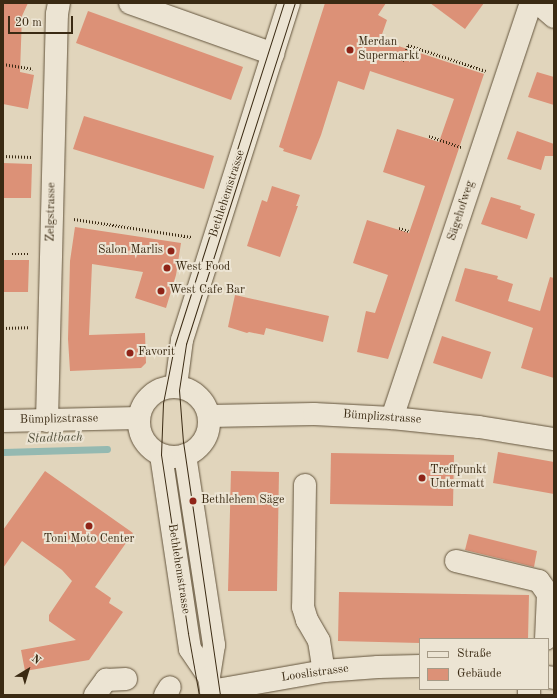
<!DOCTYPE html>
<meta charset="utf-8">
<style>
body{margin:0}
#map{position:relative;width:557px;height:698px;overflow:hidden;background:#e1d5bc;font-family:"Old Standard TT",serif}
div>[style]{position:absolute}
.stream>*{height:7px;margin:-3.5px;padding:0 3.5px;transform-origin:3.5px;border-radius:3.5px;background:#94b9b1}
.building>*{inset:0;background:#dc9177}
.path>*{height:2.5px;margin-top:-1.25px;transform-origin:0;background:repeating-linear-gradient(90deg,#3a2a13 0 1px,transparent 0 3px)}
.roads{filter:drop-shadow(0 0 1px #64553d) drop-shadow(0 0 1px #64553d)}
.minor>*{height:22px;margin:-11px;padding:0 11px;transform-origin:11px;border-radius:11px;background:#ece4d3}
.minor>.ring{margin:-11px;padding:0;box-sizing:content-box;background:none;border:22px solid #ece4d3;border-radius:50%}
.tram>*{height:1px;margin:-0.5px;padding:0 0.5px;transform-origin:0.5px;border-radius:0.5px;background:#3a2a13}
.dots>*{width:11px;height:11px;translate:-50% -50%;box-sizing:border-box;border:2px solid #ece4d3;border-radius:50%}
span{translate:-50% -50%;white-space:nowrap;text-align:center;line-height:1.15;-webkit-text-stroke:4px #ece4d3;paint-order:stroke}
.poi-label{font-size:12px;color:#3a2a13}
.left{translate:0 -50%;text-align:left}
.right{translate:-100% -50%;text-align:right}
.street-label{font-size:12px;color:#3a2a13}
.water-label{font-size:13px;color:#504e3a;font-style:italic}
.frame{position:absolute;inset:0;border:4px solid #3a2a13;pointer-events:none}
.legend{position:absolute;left:419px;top:638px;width:130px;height:52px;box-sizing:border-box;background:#ece4d3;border:1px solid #a59a86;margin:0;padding:5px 7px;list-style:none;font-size:12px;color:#3a2a13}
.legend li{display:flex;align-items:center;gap:8px;height:20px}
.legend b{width:20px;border:1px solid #a59a86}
.north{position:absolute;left:8px;top:650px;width:40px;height:40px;-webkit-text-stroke:3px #ece4d3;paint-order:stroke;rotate:38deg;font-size:11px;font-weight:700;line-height:16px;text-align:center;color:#3a2a13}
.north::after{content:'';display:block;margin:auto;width:14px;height:18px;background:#3a2a13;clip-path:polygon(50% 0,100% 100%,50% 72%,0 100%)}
.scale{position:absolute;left:8px;top:16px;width:65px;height:18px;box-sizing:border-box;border:2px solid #3a2a13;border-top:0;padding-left:5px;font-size:12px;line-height:14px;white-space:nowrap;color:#3a2a13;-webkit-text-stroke:3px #ece4d3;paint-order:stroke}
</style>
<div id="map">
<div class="stream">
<i style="left:3px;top:452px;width:104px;rotate:-1.7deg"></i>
</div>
<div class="building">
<i style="clip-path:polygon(3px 3px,28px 3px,22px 16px,20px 72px,34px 75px,28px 109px,3px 104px)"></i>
<i style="clip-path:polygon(325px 3px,386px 3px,378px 15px,387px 20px,380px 40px,484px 74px,388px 359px,357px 352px,366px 311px,375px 313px,388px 275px,353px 263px,367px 220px,409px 233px,417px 210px,425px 186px,383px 172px,397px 129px,439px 142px,454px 99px,370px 71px,364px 90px,338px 81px,321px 135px,311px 160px,283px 151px,284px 149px,279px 147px)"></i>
<i style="clip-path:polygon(430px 3px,484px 3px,465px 29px)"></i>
<i style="clip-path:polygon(88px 11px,243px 67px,231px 100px,76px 43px)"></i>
<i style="clip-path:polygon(537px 72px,554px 77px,554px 105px,528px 97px)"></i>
<i style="clip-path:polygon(84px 116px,214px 156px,204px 189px,73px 149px)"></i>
<i style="clip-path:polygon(517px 131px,554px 144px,554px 156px,545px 156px,541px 170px,507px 159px)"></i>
<i style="clip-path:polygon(3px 163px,32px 164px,31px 198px,3px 198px)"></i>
<i style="clip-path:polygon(272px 186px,300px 195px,296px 206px,298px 206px,280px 257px,247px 246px,262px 200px,267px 202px)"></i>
<i style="clip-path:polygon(491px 197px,521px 206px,520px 209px,535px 214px,527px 239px,481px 224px)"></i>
<i style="clip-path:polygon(75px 227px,181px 243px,176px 275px,166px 308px,135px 298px,143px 272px,92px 264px,89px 335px,145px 333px,146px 363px,141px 368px,70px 371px,68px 339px,70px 261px)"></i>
<i style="clip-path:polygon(3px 260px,29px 260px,28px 292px,3px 292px)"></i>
<i style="clip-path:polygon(465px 268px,498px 276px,497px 279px,513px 284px,508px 301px,540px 311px,550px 277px,554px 278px,554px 378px,521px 368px,533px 328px,455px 301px)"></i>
<i style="clip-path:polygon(235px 295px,329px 316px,323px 342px,266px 328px,264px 335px,249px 332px,247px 333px,228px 327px)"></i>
<i style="clip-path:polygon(442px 336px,491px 352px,482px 379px,433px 363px)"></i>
<i style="clip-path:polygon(498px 452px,554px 462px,554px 494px,493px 483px)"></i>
<i style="clip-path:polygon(331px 453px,454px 455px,453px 506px,330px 504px)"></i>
<i style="clip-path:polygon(45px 471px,133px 533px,95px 587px,111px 598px,109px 603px,123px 612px,89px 660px,25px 671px,21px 650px,76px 640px,49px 621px,49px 615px,72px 581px,62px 570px,22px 541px,3px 568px,3px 530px)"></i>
<i style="clip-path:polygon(231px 471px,279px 472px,277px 591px,228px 591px)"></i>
<i style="clip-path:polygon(469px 534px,537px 551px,534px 567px,465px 550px)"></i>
<i style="clip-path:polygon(339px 592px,529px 595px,528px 639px,420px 639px,420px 643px,338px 641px)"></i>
</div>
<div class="path">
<i style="left:402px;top:61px;width:17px;rotate:-69deg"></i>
<i style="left:408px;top:45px;width:82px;rotate:18.4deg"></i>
<i style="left:3px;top:64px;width:30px;rotate:9deg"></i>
<i style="left:429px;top:136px;width:34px;rotate:19deg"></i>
<i style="left:3px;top:156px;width:29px;rotate:2deg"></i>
<i style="left:74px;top:219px;width:119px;rotate:8.7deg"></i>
<i style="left:399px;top:228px;width:10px;rotate:17deg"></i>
<i style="left:12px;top:254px;width:18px"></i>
<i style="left:3px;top:328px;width:25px;rotate:-2deg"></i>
</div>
<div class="roads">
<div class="minor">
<i style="left:130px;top:3px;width:152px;rotate:19.6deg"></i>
<i style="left:538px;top:3px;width:21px;rotate:41deg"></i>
<i style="left:176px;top:386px;width:46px;rotate:-82.6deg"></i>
<i style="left:182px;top:340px;width:354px;rotate:-72.4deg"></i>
<i class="ring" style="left:139px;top:387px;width:48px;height:48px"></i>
<i style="left:209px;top:416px;width:105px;rotate:-1.1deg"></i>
<i style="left:314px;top:414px;width:78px;rotate:2.9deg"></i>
<i style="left:392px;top:418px;width:87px;rotate:5.9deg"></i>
<i style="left:479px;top:427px;width:76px;rotate:9.1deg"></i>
<i style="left:392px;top:418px;width:438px;rotate:-71.5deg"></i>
<i style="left:3px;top:421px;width:136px;rotate:-1.3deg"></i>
<i style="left:47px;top:421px;width:407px;rotate:-88.6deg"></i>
<i style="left:57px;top:14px;width:11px;rotate:-80deg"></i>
<i style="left:161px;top:455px;width:196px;rotate:81.5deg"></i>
<i style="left:190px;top:649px;width:34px;rotate:56deg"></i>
<i style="left:185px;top:455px;width:192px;rotate:81.3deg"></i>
<i style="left:214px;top:645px;width:32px;rotate:99deg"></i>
<i style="left:209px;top:677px;width:18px;rotate:81deg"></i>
<i style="left:305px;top:485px;width:122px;rotate:90.9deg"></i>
<i style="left:303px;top:607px;width:14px;rotate:73deg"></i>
<i style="left:307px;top:620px;width:24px;rotate:60deg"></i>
<i style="left:319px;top:641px;width:30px;rotate:81deg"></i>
<i style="left:456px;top:561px;width:85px;rotate:13.5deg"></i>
<i style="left:539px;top:581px;width:16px;rotate:55deg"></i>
<i style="left:548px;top:594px;width:45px;rotate:92.5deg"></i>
<i style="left:548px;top:677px;width:6px;rotate:9deg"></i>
<i style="left:211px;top:691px;width:115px;rotate:-10deg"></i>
<i style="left:324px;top:671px;width:54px;rotate:-4.2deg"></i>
<i style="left:378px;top:667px;width:42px;rotate:-1.4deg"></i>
<i style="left:95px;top:695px;width:19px;rotate:-54deg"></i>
<i style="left:106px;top:680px;width:20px;rotate:-3deg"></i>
<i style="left:165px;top:695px;width:9px;rotate:-58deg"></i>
<i style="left:529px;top:695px;width:6px;rotate:-90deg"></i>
</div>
</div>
<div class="tram">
<i style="left:199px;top:695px;width:63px;rotate:-100.1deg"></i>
<i style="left:188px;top:633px;width:180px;rotate:-98.6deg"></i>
<i style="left:161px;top:455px;width:52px;rotate:-87.8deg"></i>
<i style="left:163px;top:403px;width:57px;rotate:-78.9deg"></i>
<i style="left:174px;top:347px;width:361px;rotate:-72.3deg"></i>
<i style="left:220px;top:695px;width:256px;rotate:-98.3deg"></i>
<i style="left:183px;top:442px;width:52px;rotate:-94.4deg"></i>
<i style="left:179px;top:390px;width:47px;rotate:-81.3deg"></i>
<i style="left:186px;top:344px;width:358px;rotate:-72.3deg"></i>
</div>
<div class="dots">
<i style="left:350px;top:50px;background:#8f2418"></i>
<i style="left:171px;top:251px;background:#8f2418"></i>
<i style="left:167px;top:268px;background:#8f2418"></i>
<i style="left:161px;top:291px;background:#8f2418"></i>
<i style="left:130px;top:353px;background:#8f2418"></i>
<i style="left:422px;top:478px;background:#8f2418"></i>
<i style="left:193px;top:501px;background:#8f2418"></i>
<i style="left:89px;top:526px;background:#8f2418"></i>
</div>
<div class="poi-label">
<span class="left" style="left:358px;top:50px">Merdan<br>Supermarkt</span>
<span class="right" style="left:163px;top:251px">Salon Marlis</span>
<span class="left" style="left:175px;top:268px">West Food</span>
<span class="left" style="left:169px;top:291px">West Cafe Bar</span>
<span class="left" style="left:138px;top:353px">Favorit</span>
<span class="left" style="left:430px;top:478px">Treffpunkt<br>Untermatt</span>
<span class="left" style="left:201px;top:501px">Bethlehem Säge</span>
<span style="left:89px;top:540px">Toni Moto Center</span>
</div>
<div class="street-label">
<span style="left:228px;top:194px;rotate:-72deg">Bethlehemstrasse</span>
<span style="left:462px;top:211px;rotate:-72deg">Sägehofweg</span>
<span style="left:52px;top:212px;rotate:-89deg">Zelgstrasse</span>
<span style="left:382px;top:418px;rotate:4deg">Bümplizstrasse</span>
<span style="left:59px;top:420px;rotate:-1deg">Bümplizstrasse</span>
<span style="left:178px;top:569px;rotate:81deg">Bethlehemstrasse</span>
<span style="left:315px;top:674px;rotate:-8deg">Looslistrasse</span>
</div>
<div class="water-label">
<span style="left:55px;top:439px;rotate:-2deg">Stadtbach</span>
</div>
<div class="frame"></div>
<ul class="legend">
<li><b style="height:5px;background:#ece4d3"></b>Straße</li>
<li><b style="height:11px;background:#dc9177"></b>Gebäude</li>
</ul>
<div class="north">N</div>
<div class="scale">20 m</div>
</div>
